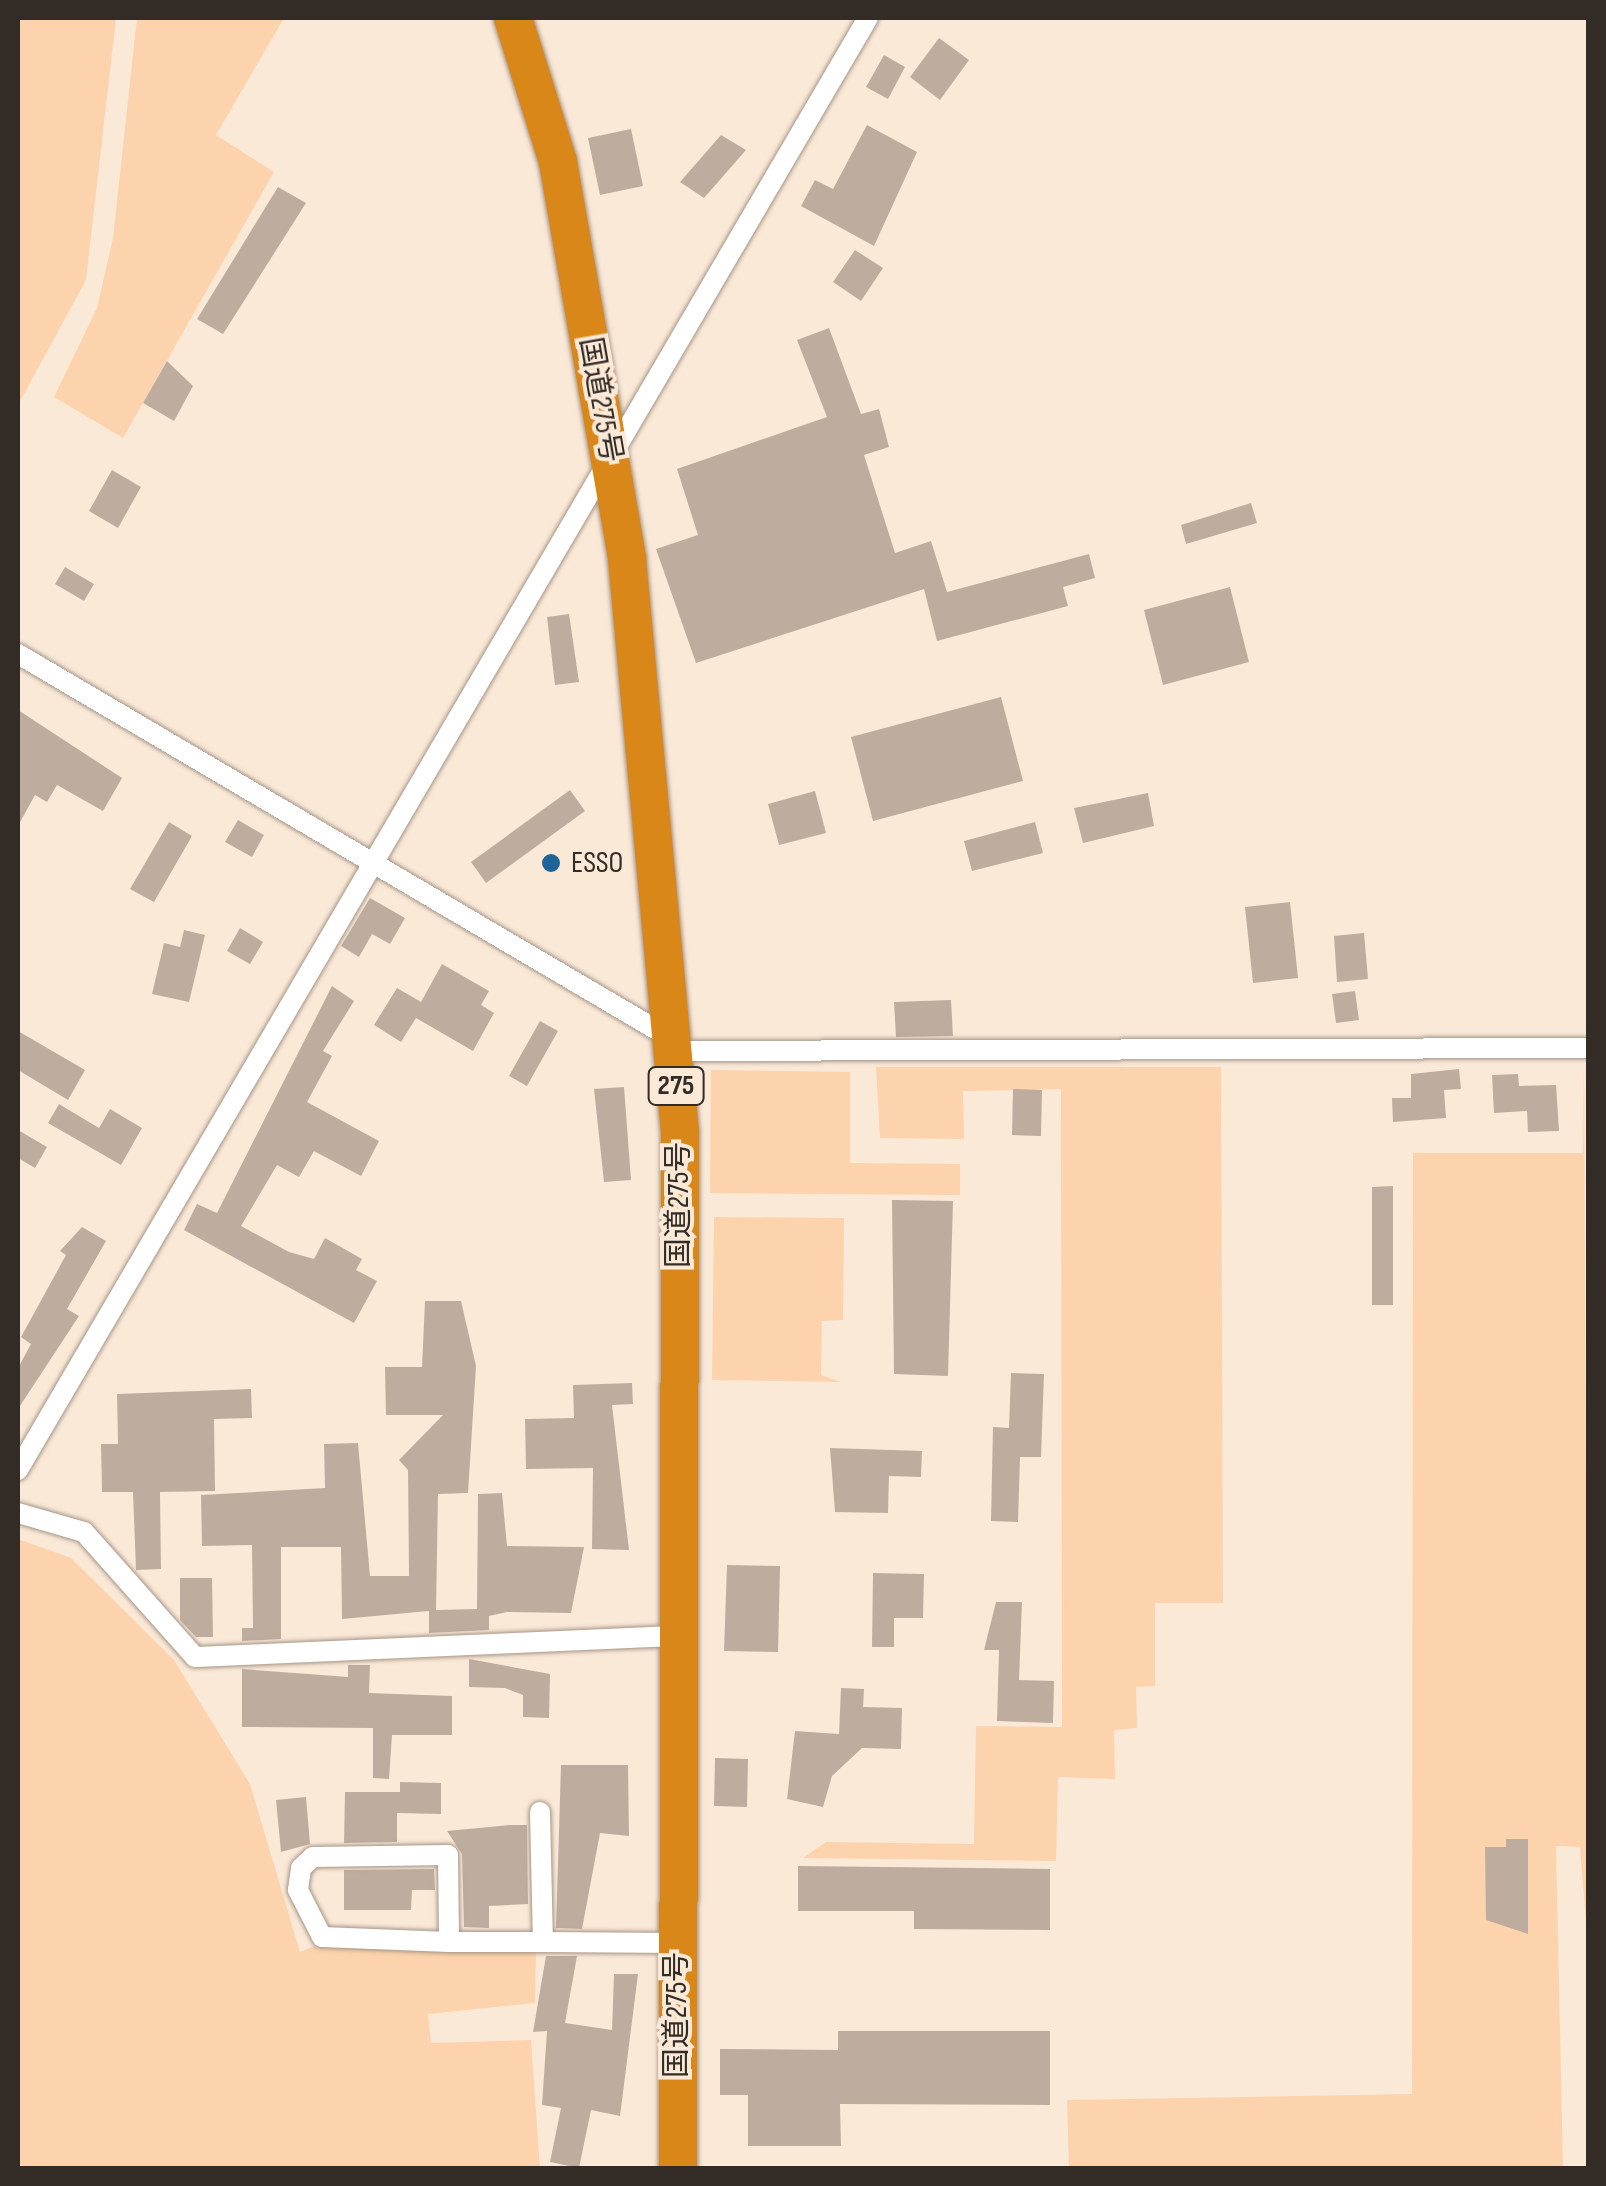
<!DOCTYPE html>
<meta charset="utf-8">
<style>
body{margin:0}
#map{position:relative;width:1606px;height:2186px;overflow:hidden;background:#fbe9d8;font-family:"Sofia Sans Condensed","Noto Sans JP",sans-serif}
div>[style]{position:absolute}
.green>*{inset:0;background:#fcd3ac}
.building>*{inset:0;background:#bead9e}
.roads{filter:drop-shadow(0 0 2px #a59585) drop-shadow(0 0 2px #a59585)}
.street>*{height:20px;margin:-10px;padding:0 10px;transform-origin:10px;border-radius:10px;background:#fff}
.highway>*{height:38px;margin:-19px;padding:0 19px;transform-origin:19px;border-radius:19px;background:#da871a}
.dots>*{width:28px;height:28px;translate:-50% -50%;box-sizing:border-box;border:5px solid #fbe9d8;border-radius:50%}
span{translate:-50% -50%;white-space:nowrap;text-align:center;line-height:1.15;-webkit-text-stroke:8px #fbe9d8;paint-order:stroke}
.shield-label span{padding:2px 8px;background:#fbe9d8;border:2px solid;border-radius:8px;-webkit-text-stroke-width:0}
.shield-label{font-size:28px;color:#332c26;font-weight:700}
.street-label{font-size:30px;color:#332c26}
.poi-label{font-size:30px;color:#332c26}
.left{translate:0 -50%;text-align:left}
.frame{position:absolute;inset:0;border:20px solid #332c26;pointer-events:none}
</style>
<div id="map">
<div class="green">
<i style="clip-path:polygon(18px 18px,116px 18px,86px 280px,18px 405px)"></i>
<i style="clip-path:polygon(137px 18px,284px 18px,216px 135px,274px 172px,123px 438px,54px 397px,97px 308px,113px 238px)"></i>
<i style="clip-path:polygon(1584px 1063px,1588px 1948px,1580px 1847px,1556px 1846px,1563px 2168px,1069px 2168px,1067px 2100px,1412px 2094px,1413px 1153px,1583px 1153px)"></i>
<i style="clip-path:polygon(876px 1067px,1221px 1067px,1223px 1603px,1155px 1603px,1155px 1686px,1136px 1687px,1137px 1728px,1114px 1730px,1115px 1779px,1058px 1777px,1056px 1861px,803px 1858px,826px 1842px,974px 1844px,976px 1726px,1062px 1727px,1061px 1089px,963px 1091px,964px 1139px,880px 1138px)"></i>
<i style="clip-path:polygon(711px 1070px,850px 1072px,850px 1163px,960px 1164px,960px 1195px,710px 1193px)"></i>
<i style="clip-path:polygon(714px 1217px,844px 1218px,843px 1320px,822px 1321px,821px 1375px,841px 1382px,712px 1380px)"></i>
<i style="clip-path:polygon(18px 1539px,71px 1558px,174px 1660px,250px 1784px,300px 1952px,319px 1944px,536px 1951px,535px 2003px,428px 2014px,431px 2043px,531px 2040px,540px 2168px,18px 2168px)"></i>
</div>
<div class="building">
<i style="clip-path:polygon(939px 38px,969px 60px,940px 100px,910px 77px)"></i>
<i style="clip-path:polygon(884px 55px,905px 67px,888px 99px,866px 87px)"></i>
<i style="clip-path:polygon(867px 125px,917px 152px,874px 246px,801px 206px,815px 180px,833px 189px)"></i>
<i style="clip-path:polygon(631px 129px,643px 186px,600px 195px,588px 138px)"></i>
<i style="clip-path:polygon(721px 135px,746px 150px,704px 198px,680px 182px)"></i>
<i style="clip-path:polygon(278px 187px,306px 203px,223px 334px,197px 319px)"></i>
<i style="clip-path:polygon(855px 250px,883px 268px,861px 301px,833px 282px)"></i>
<i style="clip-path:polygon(829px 328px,861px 414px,879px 409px,889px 447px,864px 455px,895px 553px,931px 541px,947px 592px,1089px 554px,1095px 578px,1063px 587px,1068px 606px,937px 641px,924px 589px,696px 663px,656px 549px,698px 535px,677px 469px,827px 417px,797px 340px)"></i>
<i style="clip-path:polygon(167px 361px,193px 386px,174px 421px,143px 403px)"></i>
<i style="clip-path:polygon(112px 470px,141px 487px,118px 528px,89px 511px)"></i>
<i style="clip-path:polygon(1251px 503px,1257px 523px,1186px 544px,1181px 525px)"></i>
<i style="clip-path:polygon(65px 567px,94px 584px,84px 601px,55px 584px)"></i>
<i style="clip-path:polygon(1230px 587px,1249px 662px,1163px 685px,1144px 610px)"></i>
<i style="clip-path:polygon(569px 614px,579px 682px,555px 685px,547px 617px)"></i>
<i style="clip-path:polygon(1001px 697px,1023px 781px,873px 821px,851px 737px)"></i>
<i style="clip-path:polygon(18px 710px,122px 778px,103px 811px,57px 785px,47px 802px,35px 795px,18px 826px)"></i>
<i style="clip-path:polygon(570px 790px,585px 811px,486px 883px,471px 862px)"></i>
<i style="clip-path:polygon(815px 791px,826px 833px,779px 845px,768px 804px)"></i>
<i style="clip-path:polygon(1148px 793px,1154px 826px,1083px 843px,1074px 808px)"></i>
<i style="clip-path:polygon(238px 820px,264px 835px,252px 857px,225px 842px)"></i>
<i style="clip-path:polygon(169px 822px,192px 836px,154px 902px,130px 889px)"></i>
<i style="clip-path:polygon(1035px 822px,1043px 853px,972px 871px,964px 841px)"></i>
<i style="clip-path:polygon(370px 898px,405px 918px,390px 944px,372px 934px,359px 957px,341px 946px)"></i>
<i style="clip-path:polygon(1290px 902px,1298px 978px,1253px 983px,1245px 907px)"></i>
<i style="clip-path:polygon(240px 928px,263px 942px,250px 964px,227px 951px)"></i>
<i style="clip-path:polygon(184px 930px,205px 935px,189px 1002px,152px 994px,164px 943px,180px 947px)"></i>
<i style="clip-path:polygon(1364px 933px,1368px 979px,1337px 982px,1334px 936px)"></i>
<i style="clip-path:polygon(442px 964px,489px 991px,481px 1005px,494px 1013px,473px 1051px,416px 1018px,401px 1042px,374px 1025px,397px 988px,421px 1002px)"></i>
<i style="clip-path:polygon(332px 986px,354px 1001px,323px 1051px,332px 1056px,307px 1102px,379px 1141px,361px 1176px,314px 1151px,299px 1177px,277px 1165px,241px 1226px,289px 1252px,314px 1259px,325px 1238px,362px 1259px,356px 1270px,377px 1281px,354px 1323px,184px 1230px,197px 1204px,217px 1213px)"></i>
<i style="clip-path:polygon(1355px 991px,1359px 1020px,1336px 1023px,1332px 994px)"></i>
<i style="clip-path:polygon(951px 1000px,953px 1036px,896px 1037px,894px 1002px)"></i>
<i style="clip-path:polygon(540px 1021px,558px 1031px,527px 1086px,509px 1076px)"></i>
<i style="clip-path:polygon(18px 1031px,85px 1070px,68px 1100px,18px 1070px)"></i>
<i style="clip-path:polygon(1459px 1069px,1461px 1089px,1444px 1090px,1446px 1118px,1393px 1122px,1392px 1098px,1411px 1098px,1411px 1074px)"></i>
<i style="clip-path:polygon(1518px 1074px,1519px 1086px,1556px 1085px,1559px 1131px,1528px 1132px,1527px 1111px,1494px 1113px,1492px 1075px)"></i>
<i style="clip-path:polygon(624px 1087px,631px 1180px,604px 1182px,594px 1089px)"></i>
<i style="clip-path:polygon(1013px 1089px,1042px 1090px,1041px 1136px,1012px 1135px)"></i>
<i style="clip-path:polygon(59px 1104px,99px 1128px,110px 1109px,142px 1128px,121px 1165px,48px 1123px)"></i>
<i style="clip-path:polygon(18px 1130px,47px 1147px,35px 1168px,18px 1158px)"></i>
<i style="clip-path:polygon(1393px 1186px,1393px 1305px,1372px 1305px,1372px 1187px)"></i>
<i style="clip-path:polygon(892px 1200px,953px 1201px,948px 1376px,894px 1374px)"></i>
<i style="clip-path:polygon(82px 1227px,106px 1241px,67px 1309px,79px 1316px,18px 1409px,18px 1368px,31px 1344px,21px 1337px,66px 1255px,60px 1251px)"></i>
<i style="clip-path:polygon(425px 1301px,461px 1301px,476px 1366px,468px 1493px,438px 1494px,436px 1610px,477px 1609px,478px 1494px,502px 1493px,507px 1546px,584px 1547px,571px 1613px,507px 1612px,489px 1616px,489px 1630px,429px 1633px,429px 1611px,342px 1619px,341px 1547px,281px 1547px,281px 1639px,242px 1641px,242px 1628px,253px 1628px,252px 1545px,202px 1546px,201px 1495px,325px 1488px,324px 1444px,358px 1443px,370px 1576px,409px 1576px,408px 1470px,399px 1460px,443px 1415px,386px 1415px,385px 1367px,422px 1367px)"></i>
<i style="clip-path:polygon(1011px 1373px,1044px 1374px,1041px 1457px,1020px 1457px,1018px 1522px,991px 1521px,993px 1427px,1009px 1428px)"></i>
<i style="clip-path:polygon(632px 1383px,633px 1404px,612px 1405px,629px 1550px,592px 1549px,593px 1468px,526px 1469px,525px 1419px,574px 1418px,573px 1385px)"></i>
<i style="clip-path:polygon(251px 1389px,252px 1418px,214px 1419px,215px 1491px,160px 1492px,161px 1569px,136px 1570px,133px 1492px,102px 1492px,101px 1444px,118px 1444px,117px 1394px)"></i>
<i style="clip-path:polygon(830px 1448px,922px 1451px,921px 1477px,889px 1476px,888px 1513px,835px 1512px)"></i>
<i style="clip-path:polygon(727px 1565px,780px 1566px,778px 1652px,724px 1651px)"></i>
<i style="clip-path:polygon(873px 1573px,924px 1574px,923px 1618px,894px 1618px,894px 1647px,872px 1647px)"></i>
<i style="clip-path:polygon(180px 1578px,212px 1578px,213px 1637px,196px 1637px,180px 1620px)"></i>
<i style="clip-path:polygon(996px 1602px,1022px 1602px,1019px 1680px,1054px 1681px,1053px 1723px,997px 1721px,999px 1650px,984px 1650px)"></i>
<i style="clip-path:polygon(469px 1659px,550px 1674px,549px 1718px,523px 1717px,523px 1695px,505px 1688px,469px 1687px)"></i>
<i style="clip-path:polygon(348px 1665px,370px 1665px,369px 1693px,452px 1696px,452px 1735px,392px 1735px,389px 1779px,373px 1778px,373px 1728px,242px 1727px,242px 1669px,348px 1677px)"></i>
<i style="clip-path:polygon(841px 1688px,864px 1689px,863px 1707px,902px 1708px,901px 1749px,862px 1748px,832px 1776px,823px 1807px,787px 1799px,795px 1731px,839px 1734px)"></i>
<i style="clip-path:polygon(715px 1758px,748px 1759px,747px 1807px,714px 1806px)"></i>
<i style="clip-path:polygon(561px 1765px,628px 1765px,629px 1836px,600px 1833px,582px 1929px,556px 1928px)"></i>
<i style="clip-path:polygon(400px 1782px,441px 1783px,441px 1814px,397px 1813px,397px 1842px,344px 1843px,345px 1792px,400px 1792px)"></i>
<i style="clip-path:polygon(306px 1797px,310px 1844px,281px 1852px,276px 1800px)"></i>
<i style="clip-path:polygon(510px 1825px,527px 1825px,528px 1904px,489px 1906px,489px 1928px,464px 1927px,462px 1854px,447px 1831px)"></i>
<i style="clip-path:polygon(1506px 1839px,1528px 1839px,1528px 1934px,1486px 1920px,1485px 1847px,1506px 1847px)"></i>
<i style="clip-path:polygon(798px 1866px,1050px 1869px,1050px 1930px,914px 1929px,914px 1911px,798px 1911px)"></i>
<i style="clip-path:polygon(434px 1869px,435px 1890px,412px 1890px,411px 1910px,344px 1910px,344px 1870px)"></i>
<i style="clip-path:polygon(546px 1956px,577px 1956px,565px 2023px,612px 2030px,614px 1974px,638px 1974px,620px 2116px,591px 2110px,579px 2168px,550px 2162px,561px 2108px,542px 2105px,547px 2031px,533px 2032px)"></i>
<i style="clip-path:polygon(838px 2031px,1050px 2031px,1050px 2105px,840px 2104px,841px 2146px,748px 2146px,748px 2095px,720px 2095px,720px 2049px,838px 2050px)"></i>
</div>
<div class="roads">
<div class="street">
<i style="left:18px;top:654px;width:759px;rotate:30.48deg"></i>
<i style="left:672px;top:1051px;width:916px;rotate:-0.19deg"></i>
<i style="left:18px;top:1470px;width:1682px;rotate:-59.66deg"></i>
<i style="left:18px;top:1513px;width:69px;rotate:16.1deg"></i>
<i style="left:84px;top:1532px;width:167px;rotate:48.4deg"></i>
<i style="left:195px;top:1657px;width:481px;rotate:-2.5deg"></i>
<i style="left:540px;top:1812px;width:130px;rotate:88.7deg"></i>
<i style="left:543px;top:1942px;width:134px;rotate:0.4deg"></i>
<i style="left:449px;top:1942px;width:127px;rotate:-177.7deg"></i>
<i style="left:322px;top:1937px;width:53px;rotate:-117.1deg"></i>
<i style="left:298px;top:1890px;width:22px;rotate:-82deg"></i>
<i style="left:301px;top:1868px;width:16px;rotate:-43deg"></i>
<i style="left:313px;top:1857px;width:135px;rotate:-0.8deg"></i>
<i style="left:448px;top:1855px;width:87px;rotate:89.3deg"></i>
<i style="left:449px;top:1942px;width:94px"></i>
</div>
<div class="highway">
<i style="left:513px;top:18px;width:151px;rotate:72.6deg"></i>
<i style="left:558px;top:162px;width:403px;rotate:80.1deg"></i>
<i style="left:627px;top:559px;width:576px;rotate:84.72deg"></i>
<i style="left:680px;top:1133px;width:1035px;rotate:90.11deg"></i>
</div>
</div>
<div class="dots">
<i style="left:551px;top:863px;background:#1d6498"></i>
</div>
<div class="shield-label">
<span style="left:676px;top:1086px">275</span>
</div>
<div class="street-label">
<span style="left:600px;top:400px;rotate:80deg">国道275号</span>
<span style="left:679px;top:1205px;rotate:-90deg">国道275号</span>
<span style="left:677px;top:2015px;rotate:-90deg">国道275号</span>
</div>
<div class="poi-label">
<span class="left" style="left:571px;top:863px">ESSO</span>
</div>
<div class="frame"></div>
</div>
